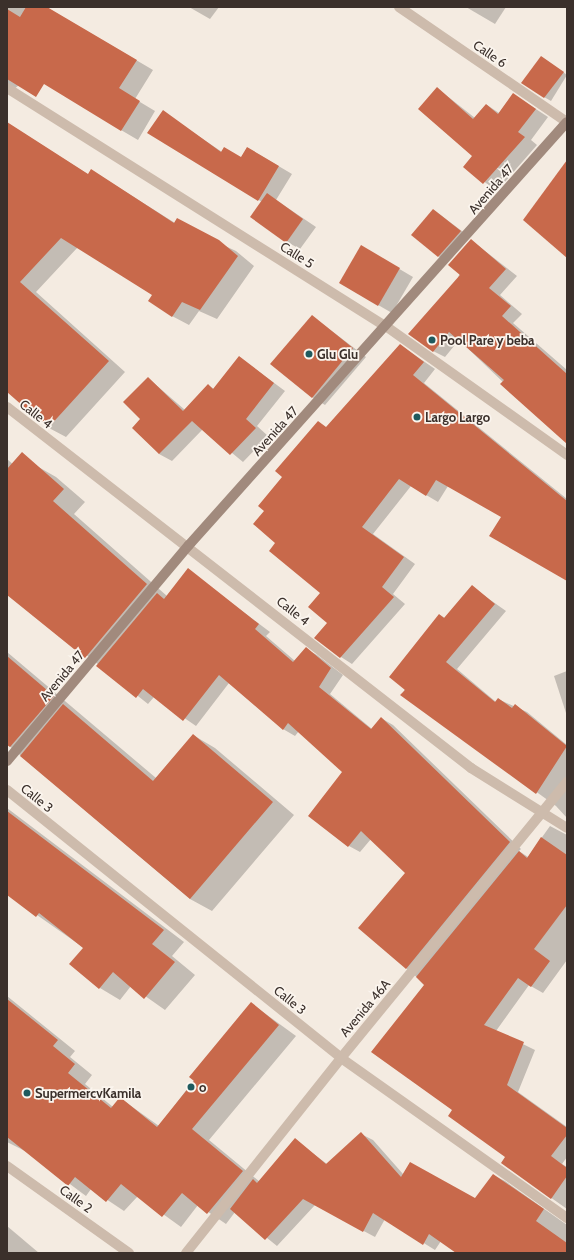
<!DOCTYPE html>
<style>
body{margin:0}
#map{position:relative;width:574px;height:1260px;overflow:hidden;background:#f4ebe1;font-family:Cabin,sans-serif}
div>[style]{position:absolute}
.shadow>*{inset:0;background:#0003}
.building>*{inset:0;background:#c8694b}
.street>*{height:10px;margin:-5px;padding:0 5px;transform-origin:5px;border-radius:5px;background:#cdbbac}
.secondary>*{height:10px;margin:-5px;padding:0 5px;transform-origin:5px;border-radius:5px;background:#a18a7d}
.dots>*{width:11px;height:11px;translate:-50% -50%;box-sizing:border-box;border:2px solid #fbf5ee;border-radius:50%}
span{translate:-50% -50%;white-space:nowrap;text-align:center;line-height:1.15;-webkit-text-stroke:3.5px #fbf5ee;paint-order:stroke}
.street-label{font-size:13px;color:#3b302b}
.poi-label{font-size:13px;color:#3b302b;font-weight:700}
.left{translate:0 -50%;text-align:left}
.frame{position:absolute;inset:0;border:8px solid #3b302b;pointer-events:none}
</style>
<div id="map">
<div class="shadow">
<i style="clip-path:polygon(7px 7px,46px 7px,153px 70px,135px 99px,155px 111px,138px 140px,121px 130px,79px 35px,7px 95px)"></i>
<i style="clip-path:polygon(189px 7px,219px 7px,210px 19px)"></i>
<i style="clip-path:polygon(466px 7px,506px 7px,495px 24px)"></i>
<i style="clip-path:polygon(542px 57px,567px 75px,551px 101px,544px 97px)"></i>
<i style="clip-path:polygon(437px 88px,475px 118px,487px 105px,499px 113px,513px 94px,548px 117px,531px 140px,537px 145px,497px 191px,464px 167px,474px 156px)"></i>
<i style="clip-path:polygon(163px 112px,222px 152px,241px 158px,248px 148px,292px 174px,276px 200px,316px 227px,300px 249px,287px 242px,262px 202px,149px 133px)"></i>
<i style="clip-path:polygon(9px 124px,89px 175px,91px 170px,175px 223px,236px 251px,254px 266px,217px 319px,199px 311px,189px 325px,172px 316px,153px 295px,78px 247px,36px 292px,125px 372px,66px 437px,49px 428px,7px 391px)"></i>
<i style="clip-path:polygon(434px 210px,467px 235px,445px 260px,438px 256px)"></i>
<i style="clip-path:polygon(471px 240px,517px 276px,500px 295px,522px 314px,513px 323px,567px 370px,567px 443px,459px 340px,445px 357px,433px 351px)"></i>
<i style="clip-path:polygon(362px 247px,413px 277px,392px 313px,340px 283px)"></i>
<i style="clip-path:polygon(312px 316px,366px 357px,325px 405px,312px 397px)"></i>
<i style="clip-path:polygon(400px 345px,435px 369px,424px 383px,567px 499px,567px 580px,491px 536px,503px 516px,448px 486px,438px 502px,411px 486px,373px 534px,415px 564px,393px 594px,405px 604px,352px 664px,341px 657px,322px 593px,277px 543px,265px 511px,318px 422px,327px 428px)"></i>
<i style="clip-path:polygon(239px 357px,285px 391px,257px 426px,268px 436px,243px 462px,203px 429px,172px 461px,159px 454px,142px 419px,148px 378px,185px 410px,208px 385px,214px 389px)"></i>
<i style="clip-path:polygon(7px 459px,25px 475px,35px 465px,56px 477px,85px 502px,74px 514px,167px 596px,188px 570px,270px 632px,266px 636px,295px 661px,306px 649px,317px 655px,343px 675px,330px 694px,372px 729px,381px 718px,393px 725px,521px 849px,519px 851px,528px 857px,550px 826px,567px 835px,567px 960px,543px 993px,529px 985px,496px 1031px,535px 1050px,518px 1092px,567px 1127px,567px 1157px,562px 1164px,567px 1167px,567px 1209px,502px 1163px,506px 1157px,453px 1110px,425px 984px,406px 968px,407px 873px,371px 839px,360px 852px,349px 846px,344px 772px,299px 731px,295px 736px,283px 729px,229px 683px,196px 726px,154px 697px,148px 704px,7px 592px)"></i>
<i style="clip-path:polygon(472px 587px,506px 611px,457px 669px,496px 702px,498px 699px,527px 712px,567px 745px,567px 818px,556px 806px,402px 695px,440px 615px,445px 618px)"></i>
<i style="clip-path:polygon(7px 652px,156px 778px,193px 735px,215px 748px,294px 815px,212px 911px,190px 899px,7px 744px)"></i>
<i style="clip-path:polygon(567px 671px,567px 716px,554px 676px)"></i>
<i style="clip-path:polygon(7px 808px,184px 942px,172px 956px,195px 975px,165px 1010px,131px 986px,120px 1000px,100px 988px,84px 948px,7px 894px)"></i>
<i style="clip-path:polygon(7px 996px,75px 1051px,70px 1057px,92px 1075px,85px 1084px,113px 1107px,120px 1098px,159px 1126px,252px 1004px,296px 1036px,209px 1140px,260px 1182px,295px 1140px,327px 1164px,361px 1134px,373px 1140px,403px 1174px,475px 1199px,493px 1175px,505px 1181px,567px 1225px,567px 1253px,458px 1253px,441px 1241px,435px 1250px,385px 1219px,375px 1237px,315px 1205px,277px 1246px,235px 1212px,226px 1224px,198px 1205px,181px 1227px,138px 1196px,124px 1211px,91px 1189px,86px 1196px,27px 1152px,7px 1142px)"></i>
<i style="clip-path:polygon(7px 1226px,39px 1253px,7px 1253px)"></i>
</div>
<div class="building">
<i style="clip-path:polygon(26px 7px,47px 7px,137px 60px,119px 88px,140px 101px,121px 131px,44px 84px,36px 97px,7px 79px,7px 9px,20px 17px)"></i>
<i style="clip-path:polygon(541px 56px,564px 72px,544px 98px,521px 83px)"></i>
<i style="clip-path:polygon(437px 87px,473px 119px,486px 104px,498px 114px,513px 93px,536px 109px,518px 132px,525px 137px,483px 184px,463px 167px,472px 156px,418px 109px)"></i>
<i style="clip-path:polygon(163px 110px,221px 152px,224px 147px,241px 157px,247px 147px,279px 166px,258px 201px,147px 133px)"></i>
<i style="clip-path:polygon(7px 122px,88px 174px,91px 169px,174px 223px,177px 218px,219px 240px,238px 256px,200px 310px,182px 302px,172px 317px,148px 301px,152px 295px,61px 238px,20px 282px,109px 361px,48px 428px,7px 392px)"></i>
<i style="clip-path:polygon(567px 160px,567px 258px,523px 220px)"></i>
<i style="clip-path:polygon(267px 193px,303px 219px,286px 243px,250px 217px)"></i>
<i style="clip-path:polygon(433px 209px,461px 231px,438px 257px,411px 235px)"></i>
<i style="clip-path:polygon(471px 239px,506px 269px,489px 288px,511px 306px,502px 316px,567px 374px,567px 444px,500px 384px,504px 380px,449px 332px,433px 352px,408px 334px,460px 275px,448px 265px)"></i>
<i style="clip-path:polygon(361px 245px,400px 268px,378px 306px,339px 283px)"></i>
<i style="clip-path:polygon(312px 315px,353px 348px,312px 398px,270px 364px)"></i>
<i style="clip-path:polygon(400px 344px,424px 362px,413px 375px,567px 501px,567px 581px,489px 536px,501px 517px,436px 480px,426px 496px,399px 479px,362px 527px,404px 557px,382px 587px,394px 597px,340px 658px,314px 638px,327px 623px,308px 607px,320px 593px,269px 551px,275px 543px,253px 524px,264px 511px,258px 506px,282px 477px,275px 471px,318px 421px,326px 427px)"></i>
<i style="clip-path:polygon(239px 356px,274px 383px,246px 419px,256px 428px,230px 455px,192px 421px,159px 454px,132px 428px,140px 419px,123px 402px,148px 377px,183px 411px,208px 384px,213px 389px)"></i>
<i style="clip-path:polygon(22px 452px,64px 489px,53px 501px,147px 584px,85px 658px,7px 595px,7px 469px)"></i>
<i style="clip-path:polygon(188px 568px,259px 624px,255px 629px,293px 662px,306px 647px,331px 668px,319px 687px,371px 729px,381px 717px,510px 842px,406px 969px,358px 928px,405px 873px,361px 831px,348px 847px,308px 816px,342px 772px,288px 723px,283px 730px,219px 675px,183px 721px,143px 689px,136px 698px,96px 666px,157px 593px,164px 599px)"></i>
<i style="clip-path:polygon(472px 585px,495px 604px,446px 662px,495px 702px,498px 698px,512px 708px,515px 704px,567px 746px,536px 794px,400px 695px,405px 690px,389px 677px,439px 614px,444px 618px)"></i>
<i style="clip-path:polygon(7px 656px,54px 696px,10px 747px,7px 745px)"></i>
<i style="clip-path:polygon(63px 704px,153px 781px,193px 734px,273px 802px,190px 899px,20px 756px)"></i>
<i style="clip-path:polygon(7px 811px,164px 930px,152px 944px,175px 962px,144px 999px,113px 972px,99px 989px,69px 964px,83px 948px,39px 913px,36px 917px,7px 895px)"></i>
<i style="clip-path:polygon(541px 837px,567px 855px,567px 905px,534px 949px,550px 961px,531px 987px,518px 978px,484px 1025px,524px 1042px,507px 1085px,567px 1128px,567px 1135px,551px 1156px,567px 1168px,567px 1176px,551px 1199px,501px 1163px,505px 1157px,448px 1116px,452px 1110px,371px 1052px,424px 985px,416px 977px,519px 851px,527px 858px)"></i>
<i style="clip-path:polygon(7px 999px,58px 1040px,53px 1046px,75px 1064px,68px 1073px,111px 1108px,120px 1097px,157px 1127px,194px 1081px,189px 1077px,251px 1002px,279px 1025px,192px 1129px,243px 1171px,207px 1214px,182px 1193px,162px 1217px,121px 1184px,106px 1202px,75px 1177px,68px 1186px,7px 1137px)"></i>
<i style="clip-path:polygon(361px 1132px,401px 1177px,410px 1162px,475px 1198px,493px 1174px,544px 1209px,536px 1221px,567px 1243px,567px 1253px,456px 1253px,429px 1234px,423px 1245px,373px 1213px,363px 1232px,303px 1199px,265px 1240px,230px 1209px,253px 1179px,257px 1183px,295px 1138px,326px 1164px)"></i>
</div>
<div class="street">
<i style="left:399px;top:7px;width:204px;rotate:34.4deg"></i>
<i style="left:7px;top:88px;width:449px;rotate:32.2deg"></i>
<i style="left:387px;top:327px;width:221px;rotate:35.4deg"></i>
<i style="left:7px;top:407px;width:588px;rotate:37.88deg"></i>
<i style="left:471px;top:768px;width:113px;rotate:32deg"></i>
<i style="left:7px;top:790px;width:428px;rotate:38.7deg"></i>
<i style="left:341px;top:1058px;width:277px;rotate:35.3deg"></i>
<i style="left:7px;top:1166px;width:150px;rotate:35.5deg"></i>
<i style="left:186px;top:1253px;width:249px;rotate:-51.5deg"></i>
<i style="left:341px;top:1058px;width:357px;rotate:-50.7deg"></i>
</div>
<div class="secondary">
<i style="left:7px;top:761px;width:282px;rotate:-49.9deg"></i>
<i style="left:189px;top:545px;width:567px;rotate:-48.22deg"></i>
</div>
<div class="dots">
<i style="left:432px;top:340px;background:#1f5a5e"></i>
<i style="left:309px;top:354px;background:#1f5a5e"></i>
<i style="left:417px;top:417px;background:#1f5a5e"></i>
<i style="left:191px;top:1087px;background:#1f5a5e"></i>
<i style="left:27px;top:1093px;background:#1f5a5e"></i>
</div>
<div class="street-label">
<span style="left:490px;top:54px;rotate:34deg">Calle 6</span>
<span style="left:491px;top:189px;rotate:-49deg">Avenida 47</span>
<span style="left:297px;top:255px;rotate:32deg">Calle 5</span>
<span style="left:36px;top:414px;rotate:38deg">Calle 4</span>
<span style="left:275px;top:431px;rotate:-48deg">Avenida 47</span>
<span style="left:293px;top:611px;rotate:38deg">Calle 4</span>
<span style="left:62px;top:676px;rotate:-50deg">Avenida 47</span>
<span style="left:37px;top:798px;rotate:39deg">Calle 3</span>
<span style="left:290px;top:1000px;rotate:39deg">Calle 3</span>
<span style="left:365px;top:1008px;rotate:-50deg">Avenida 46A</span>
<span style="left:76px;top:1199px;rotate:36deg">Calle 2</span>
</div>
<div class="poi-label">
<span class="left" style="left:440px;top:340px">Pool Pare y beba</span>
<span class="left" style="left:317px;top:354px">Glu Glu</span>
<span class="left" style="left:425px;top:417px">Largo Largo</span>
<span class="left" style="left:199px;top:1087px">o</span>
<span class="left" style="left:35px;top:1093px">SupermercvKamila</span>
</div>
<div class="frame"></div>
</div>
